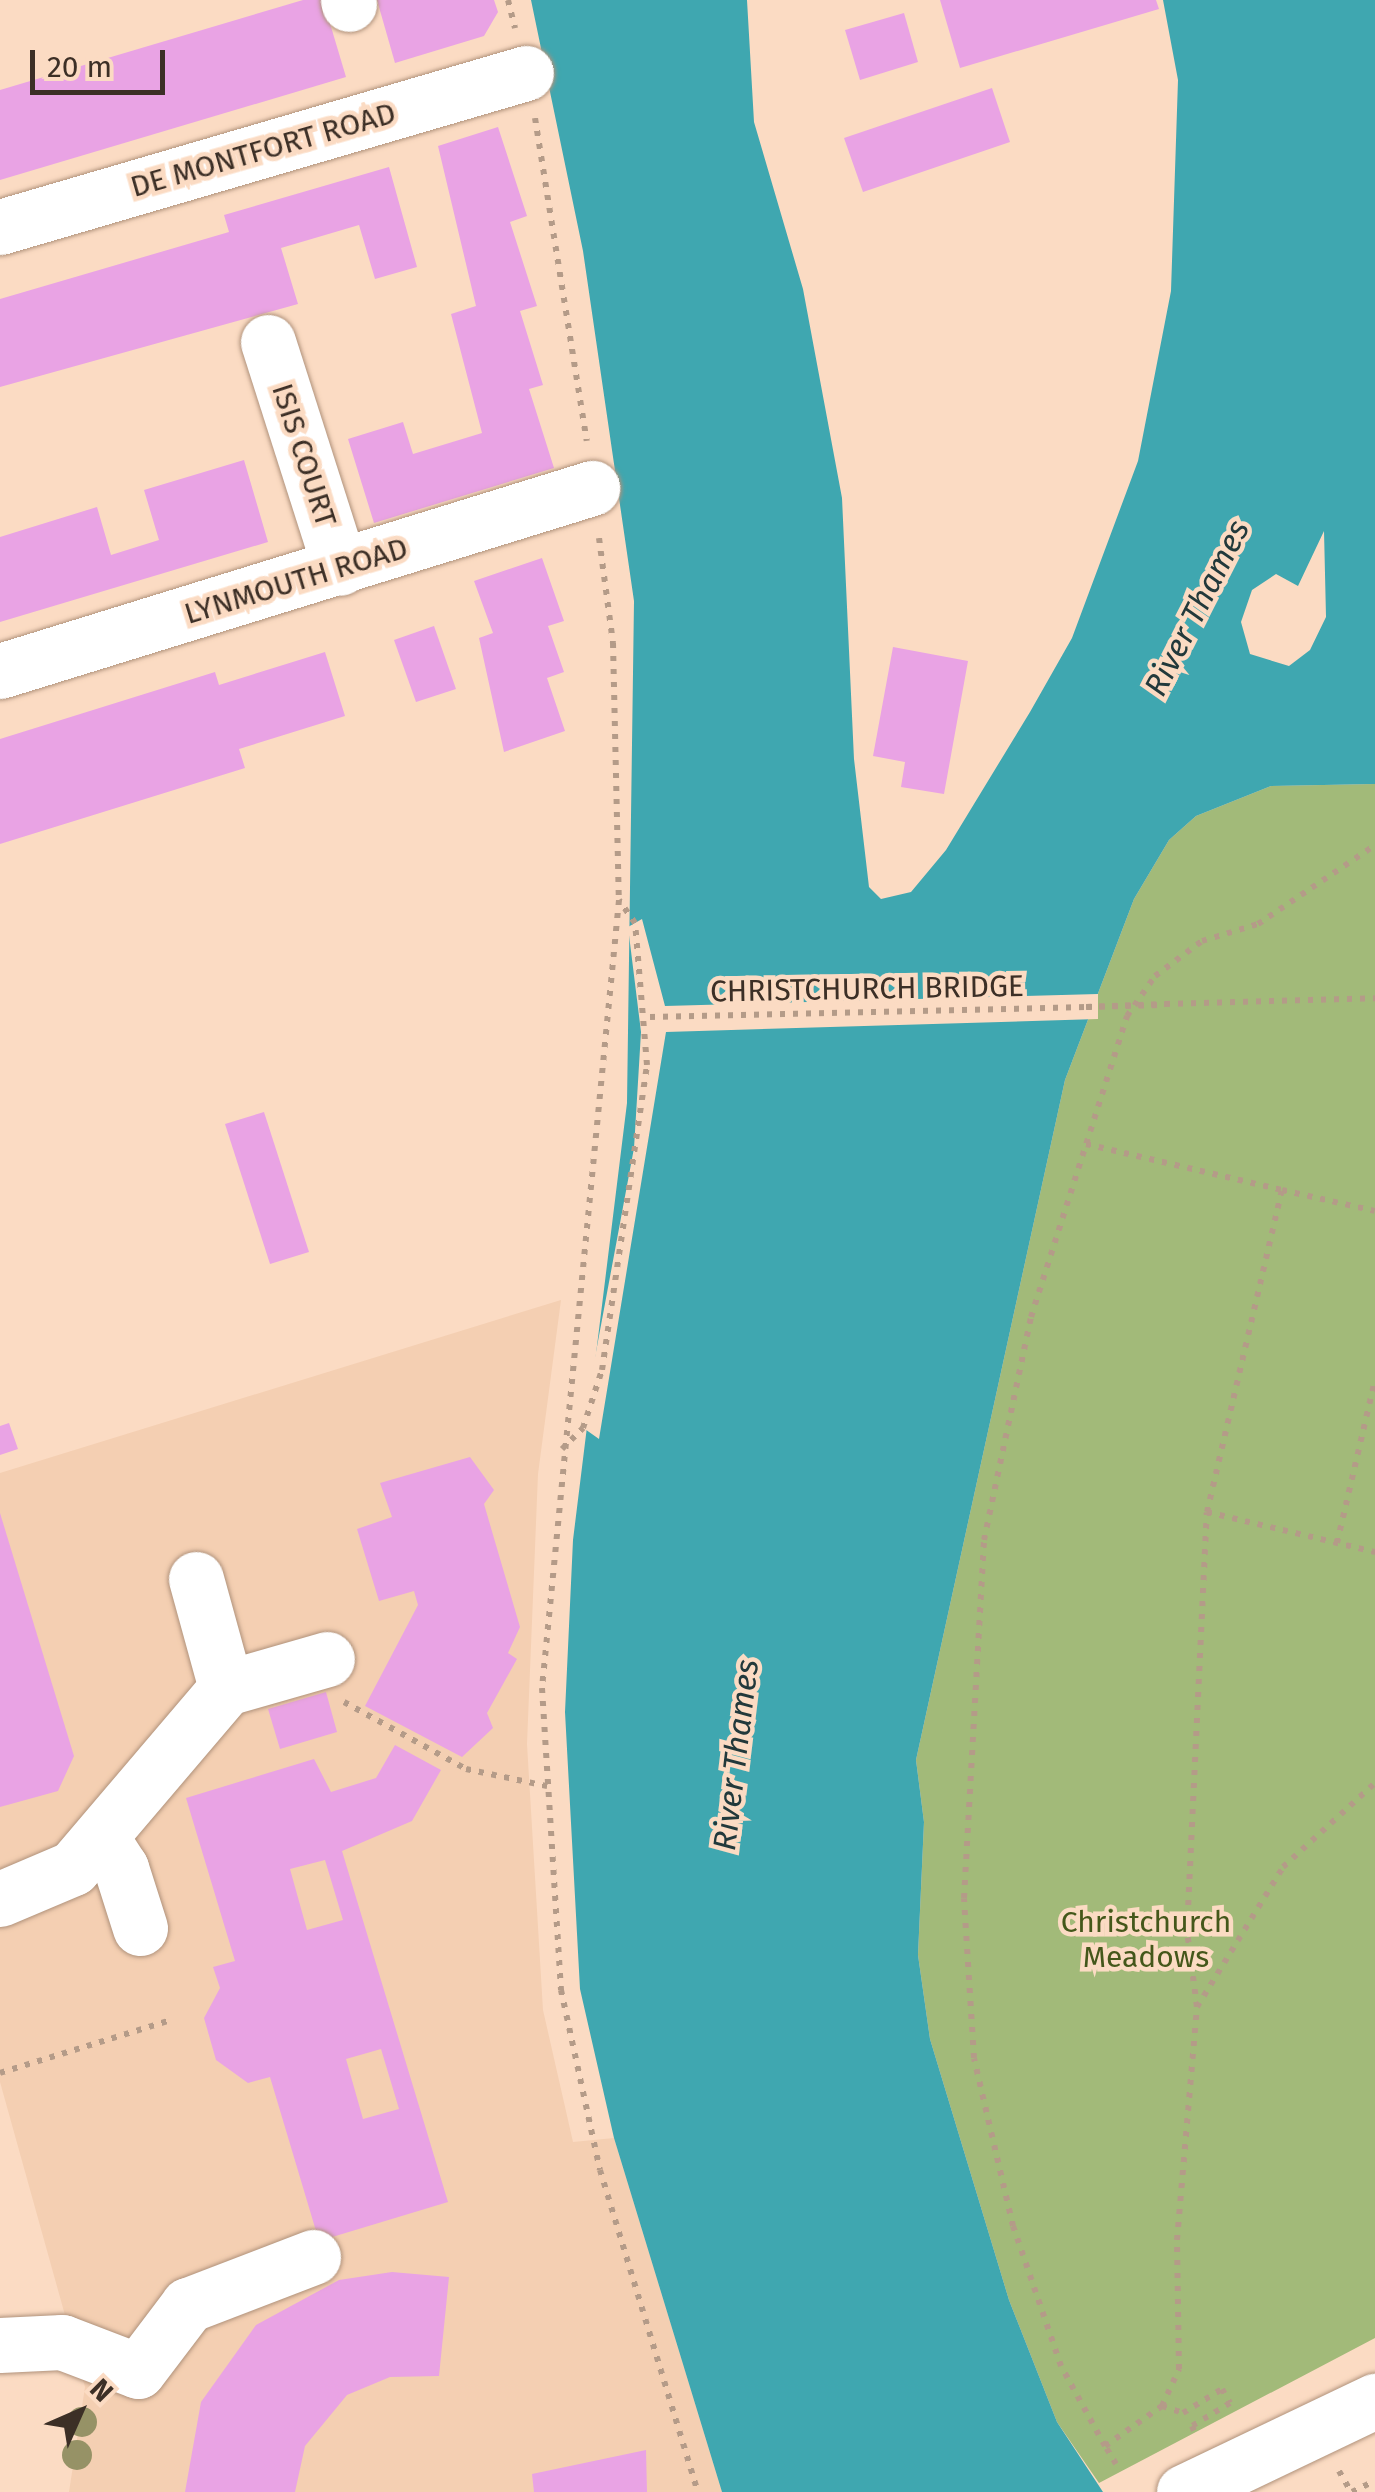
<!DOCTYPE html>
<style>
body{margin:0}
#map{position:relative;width:1375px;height:2492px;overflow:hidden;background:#fbdbc3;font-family:"Fira Sans",sans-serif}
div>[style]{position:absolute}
.built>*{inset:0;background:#f4cfb2}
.green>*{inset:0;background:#a2ba79}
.water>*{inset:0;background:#3fa7b0}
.pier>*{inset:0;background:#fbdbc3}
.building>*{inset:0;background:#e9a3e4}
.path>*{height:6px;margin-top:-3px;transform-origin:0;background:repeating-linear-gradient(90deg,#b49b88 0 5px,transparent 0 13px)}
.roads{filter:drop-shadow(0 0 2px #b0927b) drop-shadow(0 0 2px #b0927b)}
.minor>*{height:55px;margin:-27.5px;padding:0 27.5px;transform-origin:27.5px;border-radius:27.5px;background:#fff}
.major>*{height:55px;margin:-27.5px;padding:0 27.5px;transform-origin:27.5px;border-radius:27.5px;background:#fff}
.path-bridge>*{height:6px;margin-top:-3px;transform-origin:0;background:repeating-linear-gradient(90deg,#b49b88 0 5px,transparent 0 13px)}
.trees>*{width:30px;height:30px;margin:-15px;border-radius:50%;background:#969266}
span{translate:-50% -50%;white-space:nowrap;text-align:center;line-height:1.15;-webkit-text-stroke:9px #fbdbc3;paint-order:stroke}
.street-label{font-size:30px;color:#3c2f26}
.park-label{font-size:30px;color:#44571a}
.water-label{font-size:32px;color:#22393b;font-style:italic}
.north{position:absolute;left:30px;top:2362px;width:100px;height:100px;-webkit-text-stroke:8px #fbdbc3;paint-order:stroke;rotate:45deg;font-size:28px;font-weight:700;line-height:40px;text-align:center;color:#3c2f26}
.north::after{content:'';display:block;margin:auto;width:35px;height:45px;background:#3c2f26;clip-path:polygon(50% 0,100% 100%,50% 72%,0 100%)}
.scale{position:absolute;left:30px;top:50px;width:135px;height:45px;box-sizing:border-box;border:5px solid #3c2f26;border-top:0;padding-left:12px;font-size:30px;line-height:35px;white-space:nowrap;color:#3c2f26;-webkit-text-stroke:8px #fbdbc3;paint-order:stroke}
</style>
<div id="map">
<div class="built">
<i style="clip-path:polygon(561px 1300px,538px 1474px,527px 1744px,543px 2010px,573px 2142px,614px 2138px,722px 2492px,69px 2492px,85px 2387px,0 2082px,0 1473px)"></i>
</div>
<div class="green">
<i style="clip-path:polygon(1375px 784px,1375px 2338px,1099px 2483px,1057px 2422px,1009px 2300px,930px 2039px,918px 1955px,924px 1822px,916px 1760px,1065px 1080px,1134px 899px,1169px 840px,1196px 816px,1271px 786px)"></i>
</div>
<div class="water">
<i style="clip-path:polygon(evenodd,531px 0,747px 0,754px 122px,803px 289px,842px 498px,854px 759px,869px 887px,881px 899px,911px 892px,946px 850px,1030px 712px,1072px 638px,1138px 461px,1171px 291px,1178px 80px,1163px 0,1375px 0,1375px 784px,1271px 786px,1196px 816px,1169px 840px,1134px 899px,1065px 1080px,916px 1760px,924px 1822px,918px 1955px,930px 2039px,1009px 2300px,1057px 2422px,1103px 2492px,722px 2492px,614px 2138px,580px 1989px,565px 1712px,573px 1540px,627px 1103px,634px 601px,583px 251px,531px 0,1324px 531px,1326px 617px,1310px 650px,1289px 666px,1250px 654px,1241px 622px,1252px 590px,1276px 574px,1298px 586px,1324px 531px)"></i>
</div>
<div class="pier">
<i style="clip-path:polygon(642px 919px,665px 1006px,1098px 994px,1098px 1019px,666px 1032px,599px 1439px,582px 1427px,634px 1148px,641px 1032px,628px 927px)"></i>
</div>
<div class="building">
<i style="clip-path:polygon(303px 0,323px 0,346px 77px,0 180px,0 90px)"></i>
<i style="clip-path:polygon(377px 0,494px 0,498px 12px,484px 36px,395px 63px)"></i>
<i style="clip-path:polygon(940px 0,1156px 0,1159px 9px,960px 68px)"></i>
<i style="clip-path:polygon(904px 13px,918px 62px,860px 80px,845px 30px)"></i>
<i style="clip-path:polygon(992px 88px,1010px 142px,863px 192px,844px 138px)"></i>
<i style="clip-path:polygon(498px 127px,527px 216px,510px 222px,537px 306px,520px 311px,543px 385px,529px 389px,554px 468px,374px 523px,348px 439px,403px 422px,413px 454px,482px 433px,451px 314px,476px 306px,438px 146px)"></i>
<i style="clip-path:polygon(389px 167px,417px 267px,375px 279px,359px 225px,281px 248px,298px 304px,0 387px,0 299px,229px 232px,224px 215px)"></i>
<i style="clip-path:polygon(244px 460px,268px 542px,0 622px,0 537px,97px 507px,111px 555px,159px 540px,144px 490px)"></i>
<i style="clip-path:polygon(542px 558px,564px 621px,548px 626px,564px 672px,547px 678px,565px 731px,504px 752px,479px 638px,493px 633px,474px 581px)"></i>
<i style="clip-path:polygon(434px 626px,456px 689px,416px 702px,394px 640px)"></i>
<i style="clip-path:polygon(893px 647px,968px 661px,944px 794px,901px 787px,905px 762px,873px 756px)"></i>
<i style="clip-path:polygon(325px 652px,345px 716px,239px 749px,245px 768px,0 844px,0 739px,215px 672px,219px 685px)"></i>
<i style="clip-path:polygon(264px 1112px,309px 1252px,270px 1264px,225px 1124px)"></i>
<i style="clip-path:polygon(9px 1423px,18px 1449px,0 1455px,0 1426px)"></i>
<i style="clip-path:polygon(470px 1457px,494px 1490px,484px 1504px,520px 1627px,508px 1653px,517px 1659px,487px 1713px,493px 1728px,462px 1757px,365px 1706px,418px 1605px,414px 1591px,379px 1601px,357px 1529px,392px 1517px,380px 1483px)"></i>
<i style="clip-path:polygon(0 1513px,74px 1756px,58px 1791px,0 1807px)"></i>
<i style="clip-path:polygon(326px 1692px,337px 1732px,280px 1749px,268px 1709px)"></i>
<i style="clip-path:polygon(evenodd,395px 1745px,441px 1770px,412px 1821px,342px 1851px,448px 2202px,319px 2241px,270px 2077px,248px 2083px,216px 2060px,204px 2018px,220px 1988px,213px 1967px,235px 1961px,186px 1798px,314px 1759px,331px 1792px,376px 1778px,395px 1745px,325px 1860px,343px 1920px,307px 1930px,290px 1869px,325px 1860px,395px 1745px,381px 2049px,399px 2109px,363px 2119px,346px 2059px,381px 2049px)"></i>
<i style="clip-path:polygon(392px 2272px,449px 2277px,439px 2376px,390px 2377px,347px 2395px,305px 2446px,295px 2492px,185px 2492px,201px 2402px,256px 2325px,339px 2280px)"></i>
<i style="clip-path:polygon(646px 2450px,647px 2492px,534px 2492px,532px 2474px)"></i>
</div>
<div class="path">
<i style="left:508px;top:0;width:29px;rotate:76deg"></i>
<i style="left:535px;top:118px;width:327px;rotate:80.9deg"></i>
<i style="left:599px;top:538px;width:106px;rotate:82.4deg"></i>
<i style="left:613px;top:643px;width:257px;rotate:88.7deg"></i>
<i style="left:619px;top:900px;width:792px;rotate:95.58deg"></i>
<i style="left:542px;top:1688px;width:303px;rotate:86.4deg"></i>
<i style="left:561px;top:1990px;width:184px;rotate:77.8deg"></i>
<i style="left:600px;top:2170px;width:337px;rotate:73.1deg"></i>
<i style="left:1165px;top:1004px;width:210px;rotate:-1.6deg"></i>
<i style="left:650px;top:1017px;width:436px;rotate:-1.3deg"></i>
<i style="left:1086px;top:1144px;width:201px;rotate:13.2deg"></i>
<i style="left:562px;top:1449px;width:30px;rotate:-45deg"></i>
<i style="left:583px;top:1428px;width:61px;rotate:-71.9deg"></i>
<i style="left:602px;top:1370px;width:308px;rotate:-81.6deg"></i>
<i style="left:647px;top:1065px;width:143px;rotate:-94.8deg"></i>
<i style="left:635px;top:923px;width:28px;rotate:-125deg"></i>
<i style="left:1207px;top:1512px;width:173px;rotate:13.4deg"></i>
<i style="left:1337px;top:1543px;width:167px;rotate:-76.9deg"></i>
<i style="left:344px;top:1702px;width:139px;rotate:28.8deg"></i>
<i style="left:466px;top:1769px;width:83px;rotate:11.9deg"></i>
<i style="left:1197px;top:2007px;width:77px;rotate:-97.5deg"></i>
<i style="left:1187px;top:1931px;width:419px;rotate:-87.3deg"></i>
<i style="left:1207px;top:1512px;width:331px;rotate:-76.9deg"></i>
<i style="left:1282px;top:1190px;width:95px;rotate:12.7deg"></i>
<i style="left:0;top:2073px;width:176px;rotate:-17.2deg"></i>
<i style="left:1162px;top:2406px;width:22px;rotate:18deg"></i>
<i style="left:1183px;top:2413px;width:46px;rotate:-31.6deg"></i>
<i style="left:1222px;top:2389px;width:16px;rotate:60deg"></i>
<i style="left:1230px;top:2403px;width:44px;rotate:148.8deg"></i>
<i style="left:1192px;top:2426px;width:10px;rotate:66deg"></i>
<i style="left:1105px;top:2446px;width:91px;rotate:-118.8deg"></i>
<i style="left:1061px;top:2366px;width:148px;rotate:-108.9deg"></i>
<i style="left:1013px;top:2226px;width:172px;rotate:-103.1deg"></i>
<i style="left:974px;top:2058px;width:160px;rotate:-93.6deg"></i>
<i style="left:964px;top:1898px;width:359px;rotate:-86.8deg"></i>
<i style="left:984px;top:1540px;width:228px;rotate:-78.1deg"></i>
<i style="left:1031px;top:1317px;width:316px;rotate:-72.3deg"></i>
<i style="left:1127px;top:1016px;width:49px;rotate:-55deg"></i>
<i style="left:1155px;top:976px;width:59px;rotate:-36.7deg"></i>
<i style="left:1202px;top:941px;width:59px;rotate:-16.9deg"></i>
<i style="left:1258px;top:924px;width:141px;rotate:-34deg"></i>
<i style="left:1116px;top:2464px;width:21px;rotate:-121deg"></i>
<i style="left:1105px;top:2446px;width:70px;rotate:-35.1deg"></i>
<i style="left:1162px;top:2406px;width:41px;rotate:-65.3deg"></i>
<i style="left:1179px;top:2369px;width:129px;rotate:-90.9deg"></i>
<i style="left:1177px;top:2240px;width:234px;rotate:-85.1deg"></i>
<i style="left:1197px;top:2007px;width:164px;rotate:-58.4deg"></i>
<i style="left:1283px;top:1867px;width:125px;rotate:-42.4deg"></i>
<i style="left:1339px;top:2471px;width:24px;rotate:60deg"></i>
<i style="left:1352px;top:2492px;width:25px;rotate:-26deg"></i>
</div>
<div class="roads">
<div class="minor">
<i style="left:348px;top:0;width:4px;rotate:76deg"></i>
<i style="left:0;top:227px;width:548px;rotate:-16.32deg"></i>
<i style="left:268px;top:342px;width:237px;rotate:72.3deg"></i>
<i style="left:0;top:671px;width:620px;rotate:-17.18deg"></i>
<i style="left:196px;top:1579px;width:113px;rotate:74.6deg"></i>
<i style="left:102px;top:1839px;width:35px;rotate:57deg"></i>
<i style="left:121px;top:1868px;width:63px;rotate:72.4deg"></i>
<i style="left:0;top:1899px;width:79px;rotate:-23deg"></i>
<i style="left:73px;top:1868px;width:236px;rotate:-49.6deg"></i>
<i style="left:226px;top:1688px;width:105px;rotate:-16deg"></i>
<i style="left:0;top:2345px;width:62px;rotate:-2.8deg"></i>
<i style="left:62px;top:2342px;width:81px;rotate:20.9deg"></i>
<i style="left:138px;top:2371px;width:83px;rotate:-52.9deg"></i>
<i style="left:188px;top:2305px;width:134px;rotate:-21deg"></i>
</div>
<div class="major">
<i style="left:1184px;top:2492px;width:212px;rotate:-25.5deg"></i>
</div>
</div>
<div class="path-bridge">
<i style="left:1086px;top:1007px;width:79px;rotate:-2.2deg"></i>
<i style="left:1087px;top:1007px;width:76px;rotate:-1.5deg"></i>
</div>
<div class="trees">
<i style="left:82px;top:2422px"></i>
<i style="left:77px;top:2455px"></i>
</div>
<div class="street-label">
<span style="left:263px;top:150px;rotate:-16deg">DE MONTFORT ROAD</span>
<span style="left:304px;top:455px;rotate:72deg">ISIS COURT</span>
<span style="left:296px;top:581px;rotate:-17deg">LYNMOUTH ROAD</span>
<span style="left:867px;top:989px;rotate:-1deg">CHRISTCHURCH BRIDGE</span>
</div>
<div class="park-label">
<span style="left:1146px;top:1939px">Christchurch<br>Meadows</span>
</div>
<div class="water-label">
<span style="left:1197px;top:608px;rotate:-63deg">River Thames</span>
<span style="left:736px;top:1755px;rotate:-83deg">River Thames</span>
</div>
<div class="north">N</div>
<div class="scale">20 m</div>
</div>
